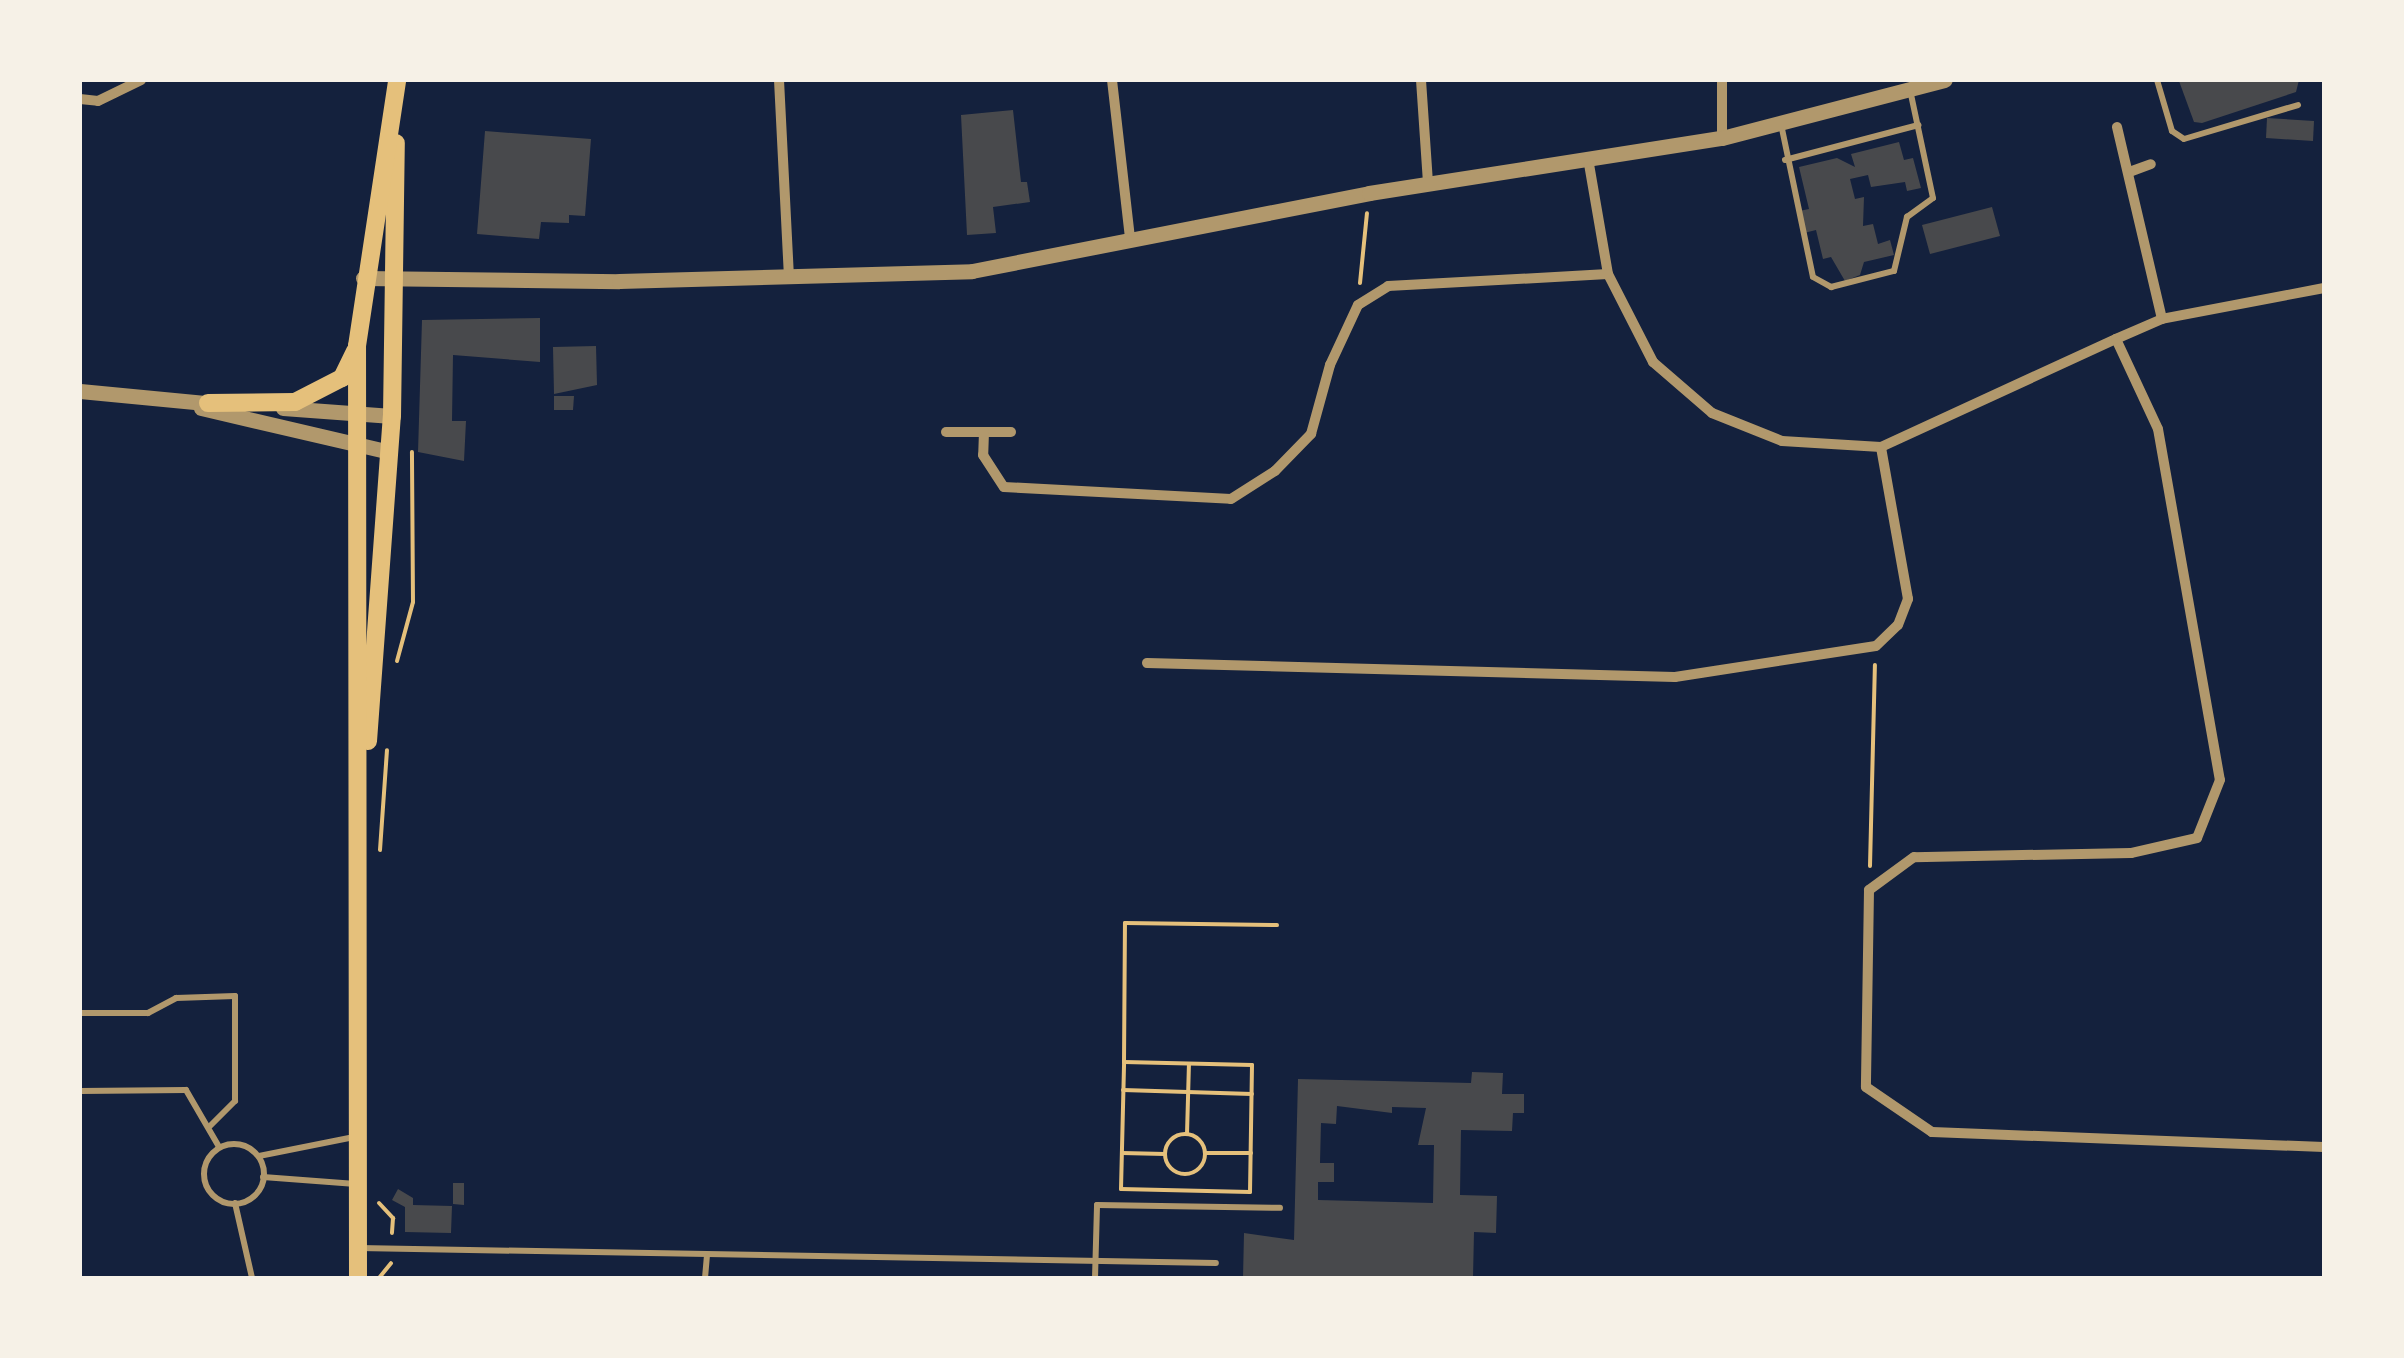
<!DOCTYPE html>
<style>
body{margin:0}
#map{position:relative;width:2404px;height:1358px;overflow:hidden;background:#14213d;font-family:"Alegreya Sans",sans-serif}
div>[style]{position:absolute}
.building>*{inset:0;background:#48494c}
.path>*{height:4px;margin:-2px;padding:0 2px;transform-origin:2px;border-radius:2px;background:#e5c07b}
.path>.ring{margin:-2px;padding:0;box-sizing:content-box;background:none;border:4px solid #e5c07b;border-radius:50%}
.service>*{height:6px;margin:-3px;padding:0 3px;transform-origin:3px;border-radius:3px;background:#b1986c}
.service>.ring{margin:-3px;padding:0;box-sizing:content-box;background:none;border:6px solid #b1986c;border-radius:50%}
.minor>*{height:10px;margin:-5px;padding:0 5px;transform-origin:5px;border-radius:5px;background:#b1986c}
.tertiary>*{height:15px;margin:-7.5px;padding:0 7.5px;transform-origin:7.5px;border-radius:7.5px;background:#b1986c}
.secondary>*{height:18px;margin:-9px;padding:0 9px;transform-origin:9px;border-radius:9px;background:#e5c07b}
span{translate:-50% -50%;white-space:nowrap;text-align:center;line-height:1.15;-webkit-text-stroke:10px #f6f1e7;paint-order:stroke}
.frame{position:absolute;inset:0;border:82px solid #f6f1e7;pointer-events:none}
</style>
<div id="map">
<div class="building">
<i style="clip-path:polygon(2299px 80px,2296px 92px,2202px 123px,2194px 122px,2179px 81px)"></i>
<i style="clip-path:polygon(1013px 110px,1021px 182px,1027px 182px,1030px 202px,993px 207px,996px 233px,967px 235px,961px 115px)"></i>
<i style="clip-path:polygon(2267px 118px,2314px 121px,2313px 141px,2266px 138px)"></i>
<i style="clip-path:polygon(485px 131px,591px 139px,585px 216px,569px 215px,569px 223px,541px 222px,539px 239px,477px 234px)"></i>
<i style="clip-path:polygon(1899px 142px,1904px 160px,1913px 158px,1921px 188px,1907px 191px,1905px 182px,1871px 187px,1868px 175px,1850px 179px,1855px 199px,1864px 197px,1863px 226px,1873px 224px,1878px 244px,1890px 240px,1894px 255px,1864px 262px,1860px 275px,1845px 281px,1831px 257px,1823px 259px,1816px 230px,1804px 233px,1799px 211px,1809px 209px,1799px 167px,1837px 158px,1855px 167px,1851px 154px)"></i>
<i style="clip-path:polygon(1992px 207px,2000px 236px,1930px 254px,1922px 225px)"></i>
<i style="clip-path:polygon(540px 318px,540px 362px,453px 355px,452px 421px,466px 421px,464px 461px,418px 452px,422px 320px)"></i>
<i style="clip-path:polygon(596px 346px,597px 385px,554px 394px,553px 347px)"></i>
<i style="clip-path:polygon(554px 396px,574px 396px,573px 410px,554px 410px)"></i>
<i style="clip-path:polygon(evenodd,1472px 1072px,1503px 1073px,1502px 1094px,1524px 1094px,1524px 1113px,1513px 1113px,1512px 1131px,1461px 1130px,1460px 1195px,1497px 1196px,1496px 1233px,1474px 1232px,1473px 1278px,1243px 1278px,1244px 1233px,1294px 1240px,1298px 1079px,1471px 1083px,1472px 1072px,1337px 1106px,1392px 1113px,1392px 1107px,1426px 1108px,1418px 1145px,1434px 1145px,1433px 1203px,1318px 1200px,1318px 1182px,1334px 1182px,1334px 1163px,1320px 1163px,1321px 1123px,1336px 1124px,1337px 1106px)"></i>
<i style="clip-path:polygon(453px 1183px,464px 1183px,464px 1205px,453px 1204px)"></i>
<i style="clip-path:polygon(398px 1189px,413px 1198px,413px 1205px,452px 1206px,451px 1233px,405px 1232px,405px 1207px,392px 1200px)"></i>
</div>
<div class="path">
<i style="left:1360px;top:283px;width:70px;rotate:-84.3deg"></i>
<i style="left:397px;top:661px;width:61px;rotate:-74.8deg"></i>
<i style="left:413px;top:602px;width:150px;rotate:-90.4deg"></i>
<i style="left:380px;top:850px;width:100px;rotate:-86deg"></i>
<i style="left:1870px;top:866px;width:201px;rotate:-88.6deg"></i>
<i style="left:1124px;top:1062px;width:128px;rotate:1.3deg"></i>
<i style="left:1252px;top:1065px;width:127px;rotate:90.9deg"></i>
<i style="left:1250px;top:1192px;width:129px;rotate:-178.7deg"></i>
<i style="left:1121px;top:1189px;width:127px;rotate:-88.6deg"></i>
<i style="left:1124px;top:1062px;width:139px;rotate:-89.6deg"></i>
<i style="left:1125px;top:923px;width:152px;rotate:0.8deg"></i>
<i style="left:1123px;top:1090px;width:129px;rotate:1.8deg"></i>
<i style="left:1187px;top:1134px;width:70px;rotate:-88.4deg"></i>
<i class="ring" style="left:1165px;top:1134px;width:36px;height:36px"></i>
<i style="left:1122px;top:1153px;width:43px;rotate:1.3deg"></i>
<i style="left:1205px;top:1153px;width:46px"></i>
<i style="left:379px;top:1203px;width:21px;rotate:47deg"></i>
<i style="left:393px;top:1218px;width:15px;rotate:94deg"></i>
<i style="left:379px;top:1278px;width:19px;rotate:-51deg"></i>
</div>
<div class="service">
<i style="left:2157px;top:80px;width:53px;rotate:73.6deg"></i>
<i style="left:2172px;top:131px;width:14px;rotate:34deg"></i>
<i style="left:2184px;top:139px;width:119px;rotate:-16.6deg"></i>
<i style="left:1781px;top:124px;width:156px;rotate:78.2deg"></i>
<i style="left:1813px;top:277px;width:21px;rotate:29deg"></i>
<i style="left:1831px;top:287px;width:65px;rotate:-14.3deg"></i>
<i style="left:1894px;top:271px;width:56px;rotate:-76.5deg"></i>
<i style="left:1907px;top:217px;width:32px;rotate:-36deg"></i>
<i style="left:1933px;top:198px;width:110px;rotate:-102deg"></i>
<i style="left:1785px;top:160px;width:138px;rotate:-14.7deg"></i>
<i style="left:80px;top:1013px;width:68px"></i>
<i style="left:148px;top:1013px;width:32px;rotate:-28deg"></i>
<i style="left:176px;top:998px;width:59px;rotate:-1.9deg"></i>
<i style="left:235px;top:996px;width:105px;rotate:90deg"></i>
<i style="left:235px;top:1101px;width:35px;rotate:135deg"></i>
<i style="left:80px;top:1091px;width:106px;rotate:-0.5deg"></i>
<i style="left:186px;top:1090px;width:66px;rotate:59.9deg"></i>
<i class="ring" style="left:204px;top:1144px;width:54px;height:54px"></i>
<i style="left:259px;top:1156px;width:97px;rotate:-11.3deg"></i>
<i style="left:263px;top:1177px;width:93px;rotate:4.3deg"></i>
<i style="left:235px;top:1203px;width:77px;rotate:77.2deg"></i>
<i style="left:359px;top:1248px;width:857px;rotate:1deg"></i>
<i style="left:705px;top:1278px;width:21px;rotate:-85deg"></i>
<i style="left:1095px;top:1278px;width:73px;rotate:-88.4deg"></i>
<i style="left:1097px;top:1205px;width:183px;rotate:0.9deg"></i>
</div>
<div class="minor">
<i style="left:779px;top:80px;width:197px;rotate:87.1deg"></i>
<i style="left:1112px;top:80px;width:158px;rotate:83.5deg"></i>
<i style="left:1421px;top:80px;width:104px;rotate:86.1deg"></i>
<i style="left:80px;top:99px;width:18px;rotate:6deg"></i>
<i style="left:98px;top:101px;width:48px;rotate:-26deg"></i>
<i style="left:2117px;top:127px;width:197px;rotate:76.8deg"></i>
<i style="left:1722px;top:138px;width:58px;rotate:-90deg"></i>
<i style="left:1589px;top:164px;width:112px;rotate:80.2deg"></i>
<i style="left:1608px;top:274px;width:99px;rotate:62.9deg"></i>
<i style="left:1653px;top:362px;width:78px;rotate:40.8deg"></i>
<i style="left:1712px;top:413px;width:75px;rotate:21.8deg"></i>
<i style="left:1782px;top:441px;width:99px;rotate:3.5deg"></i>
<i style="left:1881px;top:447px;width:259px;rotate:-24.7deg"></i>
<i style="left:2132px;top:171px;width:20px;rotate:-20deg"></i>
<i style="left:2324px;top:288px;width:165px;rotate:169.2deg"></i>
<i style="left:2162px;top:319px;width:50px;rotate:156.5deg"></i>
<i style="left:2116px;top:339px;width:99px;rotate:65deg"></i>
<i style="left:2158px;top:429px;width:356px;rotate:80deg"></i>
<i style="left:2220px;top:780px;width:62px;rotate:111.6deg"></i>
<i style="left:2197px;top:838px;width:68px;rotate:167.2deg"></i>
<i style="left:2131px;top:853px;width:217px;rotate:178.9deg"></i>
<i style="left:1914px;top:857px;width:56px;rotate:143.7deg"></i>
<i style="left:1869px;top:890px;width:197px;rotate:90.9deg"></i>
<i style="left:1866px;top:1087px;width:80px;rotate:34.3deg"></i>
<i style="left:1932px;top:1132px;width:392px;rotate:2.2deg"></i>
<i style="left:946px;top:432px;width:65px"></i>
<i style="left:984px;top:432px;width:23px;rotate:92deg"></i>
<i style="left:983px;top:455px;width:38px;rotate:57deg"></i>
<i style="left:1004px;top:487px;width:227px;rotate:3deg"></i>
<i style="left:1231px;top:499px;width:52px;rotate:-32.5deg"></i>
<i style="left:1275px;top:471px;width:52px;rotate:-45.8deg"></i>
<i style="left:1311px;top:434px;width:72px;rotate:-74.6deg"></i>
<i style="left:1330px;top:365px;width:66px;rotate:-65deg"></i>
<i style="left:1358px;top:305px;width:36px;rotate:-32deg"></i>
<i style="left:1388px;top:286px;width:220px;rotate:-3.1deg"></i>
<i style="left:1147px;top:663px;width:528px;rotate:1.52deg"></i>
<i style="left:1675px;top:677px;width:203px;rotate:-8.8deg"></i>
<i style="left:1876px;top:646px;width:30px;rotate:-44deg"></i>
<i style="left:1898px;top:625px;width:28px;rotate:-69deg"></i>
<i style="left:1908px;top:599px;width:154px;rotate:-100.1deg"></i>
</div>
<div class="tertiary">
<i style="left:363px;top:278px;width:256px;rotate:0.7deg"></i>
<i style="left:619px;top:281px;width:353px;rotate:-1.6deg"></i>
<i style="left:972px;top:271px;width:405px;rotate:-11.1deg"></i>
<i style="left:1369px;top:193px;width:357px;rotate:-8.9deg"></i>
<i style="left:1722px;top:138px;width:230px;rotate:-14.6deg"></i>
<i style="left:80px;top:391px;width:136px;rotate:5.5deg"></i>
<i style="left:201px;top:408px;width:194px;rotate:13.1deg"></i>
<i style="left:283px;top:408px;width:109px;rotate:4.2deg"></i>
</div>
<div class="secondary">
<i style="left:208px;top:403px;width:87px;rotate:-0.7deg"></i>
<i style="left:295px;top:402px;width:53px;rotate:-27.1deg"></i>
<i style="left:342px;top:378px;width:30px;rotate:-64deg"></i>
<i style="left:368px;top:741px;width:326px;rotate:-85.8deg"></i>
<i style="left:392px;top:416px;width:273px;rotate:-89.2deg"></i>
<i style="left:358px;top:1278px;width:932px;rotate:-90.06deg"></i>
<i style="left:357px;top:346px;width:269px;rotate:-81.4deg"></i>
</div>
<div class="frame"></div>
</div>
